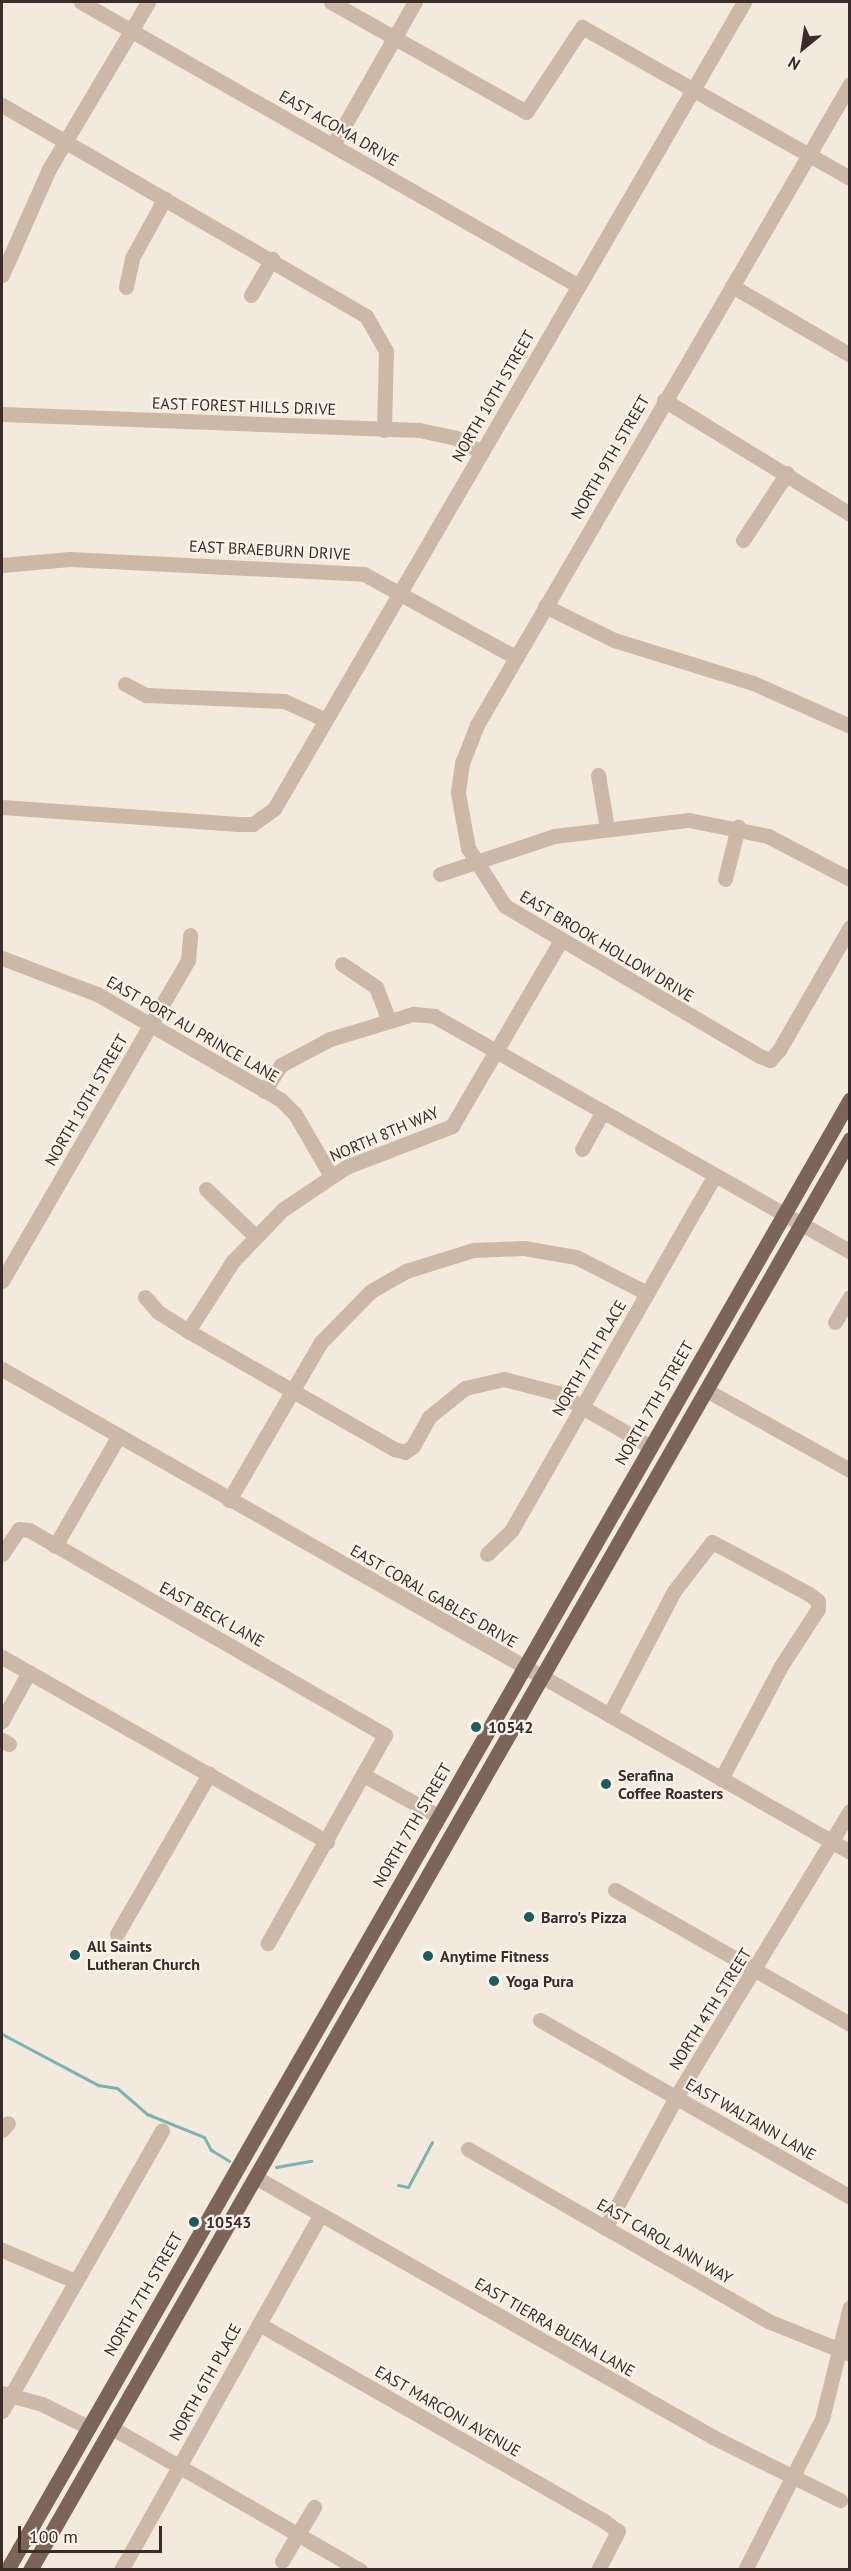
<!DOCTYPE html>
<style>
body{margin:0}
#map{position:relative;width:851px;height:2571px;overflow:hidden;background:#f4e9dd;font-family:"PT Sans",sans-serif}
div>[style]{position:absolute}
.stream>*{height:3px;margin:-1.5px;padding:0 1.5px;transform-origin:1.5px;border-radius:1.5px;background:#7ab3b3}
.minor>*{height:15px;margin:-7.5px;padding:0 7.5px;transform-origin:7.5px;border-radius:7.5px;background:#cdb8a8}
.major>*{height:15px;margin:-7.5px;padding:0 7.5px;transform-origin:7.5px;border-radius:7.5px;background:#7c6459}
.dots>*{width:16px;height:16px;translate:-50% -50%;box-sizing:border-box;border:3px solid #fbf3ea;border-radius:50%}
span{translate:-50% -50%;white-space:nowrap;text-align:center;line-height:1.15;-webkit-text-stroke:4.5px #fbf3ea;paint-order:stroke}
.street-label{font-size:16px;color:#3a2d29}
.poi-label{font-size:16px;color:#3a2d29;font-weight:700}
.left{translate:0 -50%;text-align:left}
.frame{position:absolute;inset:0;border:3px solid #3a2d29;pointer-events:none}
.north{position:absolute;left:773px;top:18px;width:60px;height:60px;-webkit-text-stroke:4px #fbf3ea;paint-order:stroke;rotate:210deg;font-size:16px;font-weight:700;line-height:24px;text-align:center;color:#3a2d29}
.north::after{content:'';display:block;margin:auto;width:21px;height:27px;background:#3a2d29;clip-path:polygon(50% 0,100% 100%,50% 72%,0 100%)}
.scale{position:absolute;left:18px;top:2526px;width:144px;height:27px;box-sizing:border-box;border:3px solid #3a2d29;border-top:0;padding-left:8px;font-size:18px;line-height:21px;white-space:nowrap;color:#3a2d29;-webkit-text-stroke:4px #fbf3ea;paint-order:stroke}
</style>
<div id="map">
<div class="stream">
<i style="left:2px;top:2034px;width:109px;rotate:28deg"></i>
<i style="left:98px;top:2085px;width:19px;rotate:9deg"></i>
<i style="left:117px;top:2088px;width:40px;rotate:41deg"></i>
<i style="left:147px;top:2114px;width:61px;rotate:22deg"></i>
<i style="left:204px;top:2137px;width:15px;rotate:62deg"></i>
<i style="left:211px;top:2150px;width:21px;rotate:31deg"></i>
<i style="left:276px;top:2167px;width:36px;rotate:-10deg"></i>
<i style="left:398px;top:2185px;width:10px;rotate:11deg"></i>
<i style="left:408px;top:2187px;width:51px;rotate:-61.9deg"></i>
</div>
<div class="minor">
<i style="left:81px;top:2px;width:573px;rotate:29.7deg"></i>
<i style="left:331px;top:2px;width:224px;rotate:29.4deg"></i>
<i style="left:526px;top:112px;width:102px;rotate:-56.6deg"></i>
<i style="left:582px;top:27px;width:308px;rotate:29.4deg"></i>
<i style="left:850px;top:84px;width:742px;rotate:120.2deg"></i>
<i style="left:477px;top:725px;width:41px;rotate:111.5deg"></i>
<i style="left:462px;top:763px;width:30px;rotate:98deg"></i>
<i style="left:458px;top:793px;width:56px;rotate:79.7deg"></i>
<i style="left:468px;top:848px;width:69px;rotate:57.5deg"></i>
<i style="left:505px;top:906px;width:296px;rotate:30.5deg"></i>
<i style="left:760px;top:1056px;width:11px;rotate:22deg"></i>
<i style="left:770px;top:1060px;width:13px;rotate:-48deg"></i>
<i style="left:779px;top:1050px;width:142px;rotate:-60deg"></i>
<i style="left:2px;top:105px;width:421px;rotate:30.1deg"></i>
<i style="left:366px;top:316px;width:40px;rotate:60.3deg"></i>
<i style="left:386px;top:351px;width:79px;rotate:91.5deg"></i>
<i style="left:333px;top:145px;width:165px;rotate:-60.2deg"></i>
<i style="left:2px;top:275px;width:116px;rotate:-66.1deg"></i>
<i style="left:49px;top:169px;width:194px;rotate:-59.3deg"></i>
<i style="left:732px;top:286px;width:137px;rotate:30.3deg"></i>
<i style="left:126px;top:287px;width:30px;rotate:-78deg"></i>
<i style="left:132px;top:258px;width:68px;rotate:-61.2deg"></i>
<i style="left:251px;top:295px;width:42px;rotate:-59.7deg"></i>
<i style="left:664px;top:400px;width:218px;rotate:31.5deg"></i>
<i style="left:2px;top:414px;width:417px;rotate:2.2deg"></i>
<i style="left:419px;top:430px;width:38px;rotate:12deg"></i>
<i style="left:456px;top:438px;width:29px;rotate:29deg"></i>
<i style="left:743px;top:540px;width:80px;rotate:-56.7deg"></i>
<i style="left:2px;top:565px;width:68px;rotate:-5deg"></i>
<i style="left:70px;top:559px;width:294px;rotate:2.9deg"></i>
<i style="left:364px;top:574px;width:172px;rotate:28.8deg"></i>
<i style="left:545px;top:606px;width:77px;rotate:26.2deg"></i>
<i style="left:614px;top:640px;width:145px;rotate:17.2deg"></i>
<i style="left:753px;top:683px;width:106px;rotate:23.9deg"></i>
<i style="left:125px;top:684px;width:24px;rotate:28deg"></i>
<i style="left:146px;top:695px;width:138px;rotate:2.5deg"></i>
<i style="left:284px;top:701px;width:46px;rotate:24.3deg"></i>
<i style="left:598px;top:775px;width:54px;rotate:80.4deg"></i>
<i style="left:2px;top:807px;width:237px;rotate:4.1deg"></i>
<i style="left:238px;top:824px;width:15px"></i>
<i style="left:253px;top:824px;width:26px;rotate:-36deg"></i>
<i style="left:274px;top:809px;width:934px;rotate:-59.78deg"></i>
<i style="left:440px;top:874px;width:120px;rotate:-18.4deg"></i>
<i style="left:554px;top:836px;width:136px;rotate:-6.8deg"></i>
<i style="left:689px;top:820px;width:81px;rotate:11.4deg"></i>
<i style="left:768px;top:836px;width:93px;rotate:27.7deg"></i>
<i style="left:725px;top:879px;width:54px;rotate:-76deg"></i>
<i style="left:2px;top:958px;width:102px;rotate:20.8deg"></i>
<i style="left:97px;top:994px;width:212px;rotate:29.9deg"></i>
<i style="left:281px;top:1100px;width:20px;rotate:45deg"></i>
<i style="left:295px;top:1114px;width:72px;rotate:59.9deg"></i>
<i style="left:342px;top:964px;width:41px;rotate:34.1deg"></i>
<i style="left:376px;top:987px;width:34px;rotate:69deg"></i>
<i style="left:264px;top:1091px;width:31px;rotate:-57deg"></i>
<i style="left:281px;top:1065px;width:55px;rotate:-28deg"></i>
<i style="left:330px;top:1039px;width:87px;rotate:-16.8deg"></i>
<i style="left:413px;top:1014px;width:21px;rotate:5deg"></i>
<i style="left:434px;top:1016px;width:478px;rotate:29.5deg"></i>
<i style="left:582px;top:1149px;width:43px;rotate:-61.1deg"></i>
<i style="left:206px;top:1189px;width:68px;rotate:43.8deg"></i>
<i style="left:2px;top:1281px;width:371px;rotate:-59.9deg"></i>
<i style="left:188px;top:960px;width:25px;rotate:-85deg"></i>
<i style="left:145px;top:1297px;width:20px;rotate:49deg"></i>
<i style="left:158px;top:1312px;width:36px;rotate:32deg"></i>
<i style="left:188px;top:1331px;width:237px;rotate:29.8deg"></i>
<i style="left:394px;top:1449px;width:11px;rotate:15deg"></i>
<i style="left:405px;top:1452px;width:10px;rotate:-37deg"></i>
<i style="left:413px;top:1446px;width:33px;rotate:-61deg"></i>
<i style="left:429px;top:1417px;width:46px;rotate:-38.9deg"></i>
<i style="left:465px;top:1388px;width:40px;rotate:-13deg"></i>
<i style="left:504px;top:1379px;width:56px;rotate:14.5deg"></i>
<i style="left:558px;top:1393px;width:105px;rotate:30.2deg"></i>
<i style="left:835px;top:1322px;width:29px;rotate:-59deg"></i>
<i style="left:188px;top:1331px;width:83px;rotate:-57.3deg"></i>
<i style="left:233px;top:1261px;width:71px;rotate:-46.1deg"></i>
<i style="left:282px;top:1210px;width:77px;rotate:-33.9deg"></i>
<i style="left:346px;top:1167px;width:114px;rotate:-21.1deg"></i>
<i style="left:452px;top:1126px;width:213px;rotate:-59.6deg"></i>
<i style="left:2px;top:1369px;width:976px;rotate:29.66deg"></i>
<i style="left:706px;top:1390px;width:165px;rotate:29.1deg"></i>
<i style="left:229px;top:1500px;width:183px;rotate:-59.8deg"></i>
<i style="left:321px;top:1342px;width:71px;rotate:-45.6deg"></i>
<i style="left:371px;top:1291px;width:40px;rotate:-29.7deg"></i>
<i style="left:406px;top:1271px;width:70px;rotate:-17.4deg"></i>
<i style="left:473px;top:1250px;width:51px;rotate:-2.2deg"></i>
<i style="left:524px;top:1248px;width:53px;rotate:9.8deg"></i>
<i style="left:576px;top:1257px;width:80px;rotate:26.9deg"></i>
<i style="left:55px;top:1546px;width:126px;rotate:-60deg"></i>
<i style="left:2px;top:1554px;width:30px;rotate:-56deg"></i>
<i style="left:19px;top:1529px;width:10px;rotate:6deg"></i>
<i style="left:29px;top:1530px;width:411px;rotate:29.9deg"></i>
<i style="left:385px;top:1735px;width:239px;rotate:119.4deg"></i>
<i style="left:487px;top:1554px;width:33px;rotate:-44deg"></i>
<i style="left:511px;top:1531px;width:410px;rotate:-60.2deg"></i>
<i style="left:2px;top:1657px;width:374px;rotate:29.6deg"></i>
<i style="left:609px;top:1715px;width:140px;rotate:-62.3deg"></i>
<i style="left:674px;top:1591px;width:62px;rotate:-52.2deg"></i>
<i style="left:712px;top:1542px;width:110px;rotate:28.2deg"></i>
<i style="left:809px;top:1594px;width:11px;rotate:38deg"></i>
<i style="left:818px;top:1601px;width:8px;rotate:90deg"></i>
<i style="left:818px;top:1609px;width:68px;rotate:123deg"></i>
<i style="left:781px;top:1666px;width:128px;rotate:118deg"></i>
<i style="left:2px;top:1721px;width:56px;rotate:-61.1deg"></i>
<i style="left:2px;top:1740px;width:8px;rotate:30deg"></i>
<i style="left:365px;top:1776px;width:83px;rotate:28.7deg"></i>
<i style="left:615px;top:1890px;width:271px;rotate:29.7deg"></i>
<i style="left:117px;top:1934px;width:185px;rotate:-60.1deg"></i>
<i style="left:540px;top:2020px;width:357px;rotate:29.7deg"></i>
<i style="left:2px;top:2130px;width:9px;rotate:-49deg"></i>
<i style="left:468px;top:2149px;width:346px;rotate:29.8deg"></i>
<i style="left:768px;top:2321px;width:88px;rotate:21.9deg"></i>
<i style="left:255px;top:2177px;width:527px;rotate:29.58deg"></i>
<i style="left:713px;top:2437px;width:142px;rotate:26.4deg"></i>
<i style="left:605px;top:2228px;width:149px;rotate:-61.5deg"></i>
<i style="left:676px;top:2097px;width:335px;rotate:-58.7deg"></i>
<i style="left:2px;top:2250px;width:79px;rotate:23deg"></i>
<i style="left:259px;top:2324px;width:397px;rotate:29.7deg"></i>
<i style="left:604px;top:2521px;width:17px;rotate:36deg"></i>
<i style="left:618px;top:2531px;width:44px;rotate:117.1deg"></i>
<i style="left:2px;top:2393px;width:41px;rotate:15.4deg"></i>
<i style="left:42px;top:2404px;width:51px;rotate:26.6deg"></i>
<i style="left:2px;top:2411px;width:323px;rotate:-60.3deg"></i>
<i style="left:112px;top:2428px;width:286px;rotate:29.8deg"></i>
<i style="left:282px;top:2561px;width:63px;rotate:-59.3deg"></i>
<i style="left:121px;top:2570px;width:408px;rotate:-60.7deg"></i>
<i style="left:745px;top:2570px;width:169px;rotate:-63deg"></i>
<i style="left:822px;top:2419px;width:115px;rotate:-76deg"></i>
</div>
<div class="major">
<i style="left:7px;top:2570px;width:1695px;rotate:-60.18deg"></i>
<i style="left:30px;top:2570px;width:1649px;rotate:-60.19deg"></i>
</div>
<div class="dots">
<i style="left:476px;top:1727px;background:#1b5c5e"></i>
<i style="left:606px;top:1784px;background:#1b5c5e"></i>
<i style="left:529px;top:1917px;background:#1b5c5e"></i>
<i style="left:75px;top:1955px;background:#1b5c5e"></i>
<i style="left:428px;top:1956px;background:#1b5c5e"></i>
<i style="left:494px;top:1981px;background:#1b5c5e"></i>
<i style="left:194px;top:2222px;background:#1b5c5e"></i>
</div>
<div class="street-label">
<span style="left:339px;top:128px;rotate:30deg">EAST ACOMA DRIVE</span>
<span style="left:493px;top:396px;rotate:-60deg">NORTH 10TH STREET</span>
<span style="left:244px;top:406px;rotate:2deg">EAST FOREST HILLS DRIVE</span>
<span style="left:610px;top:457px;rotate:-60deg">NORTH 9TH STREET</span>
<span style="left:270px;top:550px;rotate:3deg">EAST BRAEBURN DRIVE</span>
<span style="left:607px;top:946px;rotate:31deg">EAST BROOK HOLLOW DRIVE</span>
<span style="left:193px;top:1029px;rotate:30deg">EAST PORT AU PRINCE LANE</span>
<span style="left:86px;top:1100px;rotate:-60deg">NORTH 10TH STREET</span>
<span style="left:384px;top:1134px;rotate:-23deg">NORTH 8TH WAY</span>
<span style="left:589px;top:1358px;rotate:-60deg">NORTH 7TH PLACE</span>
<span style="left:654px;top:1403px;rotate:-60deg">NORTH 7TH STREET</span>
<span style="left:434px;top:1596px;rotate:30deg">EAST CORAL GABLES DRIVE</span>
<span style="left:212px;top:1614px;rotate:29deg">EAST BECK LANE</span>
<span style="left:412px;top:1825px;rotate:-60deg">NORTH 7TH STREET</span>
<span style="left:710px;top:2009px;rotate:-58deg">NORTH 4TH STREET</span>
<span style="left:751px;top:2119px;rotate:30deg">EAST WALTANN LANE</span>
<span style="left:665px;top:2241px;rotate:30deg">EAST CAROL ANN WAY</span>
<span style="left:143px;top:2294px;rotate:-60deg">NORTH 7TH STREET</span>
<span style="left:555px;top:2327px;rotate:30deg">EAST TIERRA BUENA LANE</span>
<span style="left:205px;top:2382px;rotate:-61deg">NORTH 6TH PLACE</span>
<span style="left:448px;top:2411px;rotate:30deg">EAST MARCONI AVENUE</span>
</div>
<div class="poi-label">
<span class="left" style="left:488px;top:1727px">10542</span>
<span class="left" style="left:618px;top:1784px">Serafina<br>Coffee Roasters</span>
<span class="left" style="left:541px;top:1917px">Barro's Pizza</span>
<span class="left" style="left:87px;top:1955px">All Saints<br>Lutheran Church</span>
<span class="left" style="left:440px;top:1956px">Anytime Fitness</span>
<span class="left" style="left:506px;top:1981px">Yoga Pura</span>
<span class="left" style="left:206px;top:2222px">10543</span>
</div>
<div class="frame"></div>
<div class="north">N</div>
<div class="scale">100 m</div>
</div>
